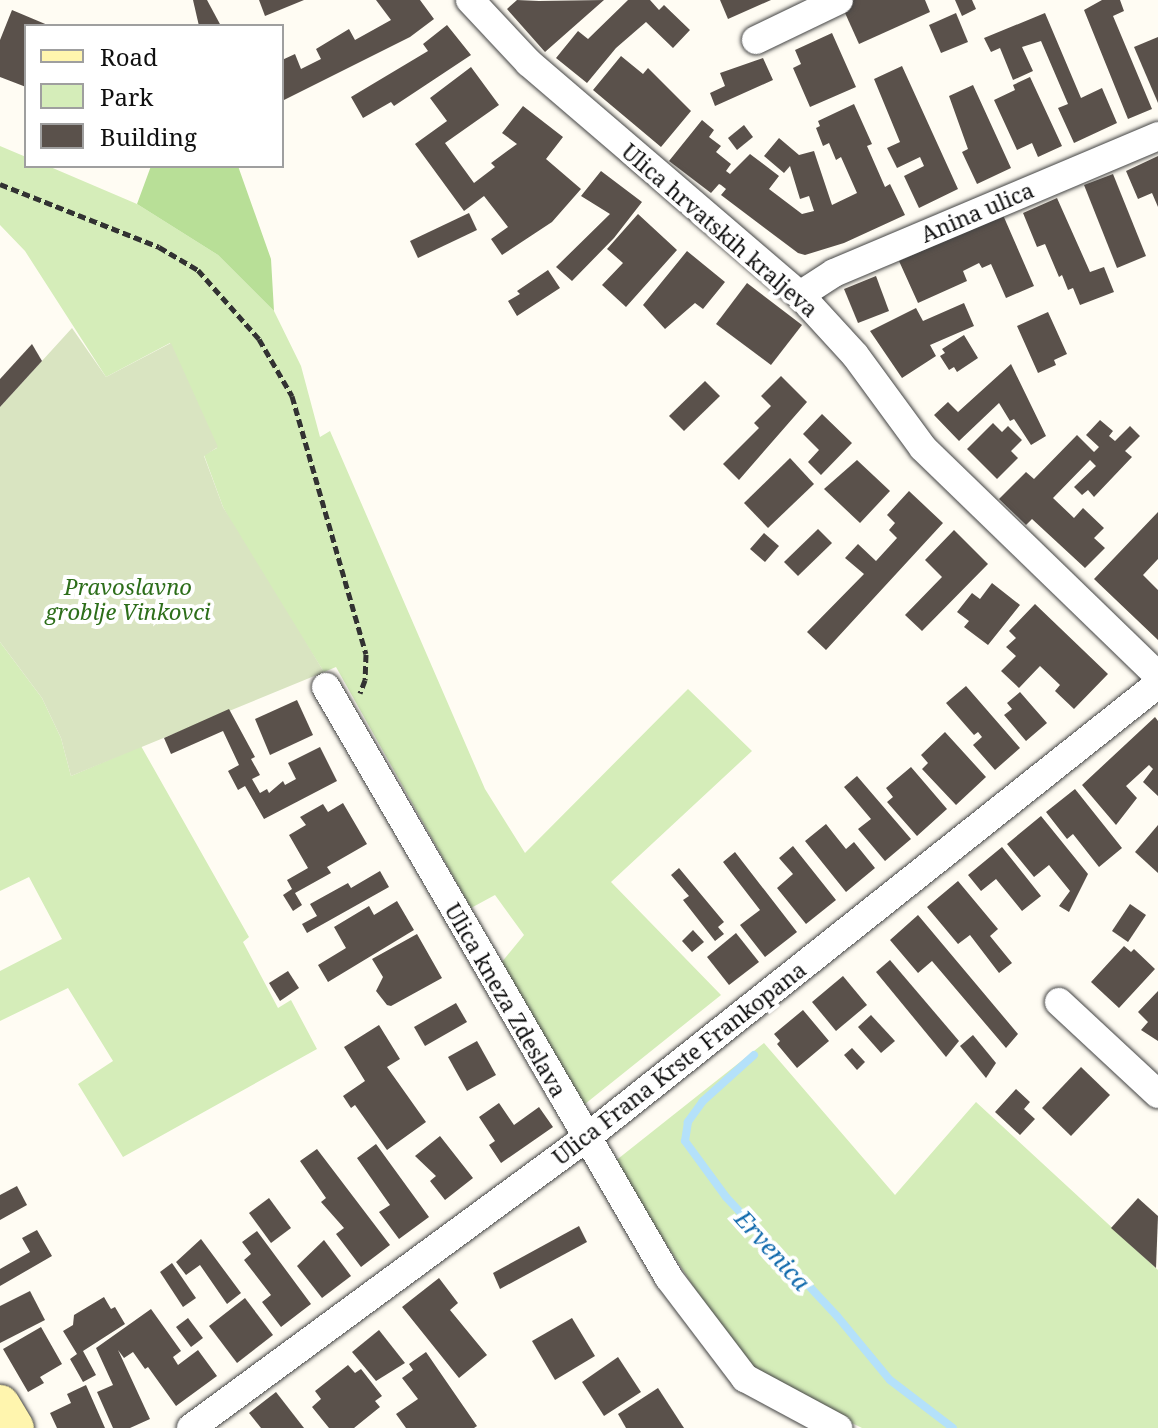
<!DOCTYPE html>
<style>
body{margin:0}
#map{position:relative;width:1158px;height:1428px;overflow:hidden;background:#fffcf3;font-family:"Noto Serif",serif}
div>[style]{position:absolute}
.green>*{inset:0;background:#d5edb9}
.forest>*{inset:0;background:#b8df97}
.cemetery>*{inset:0;background:#d9e4c1}
.stream>*{height:8px;margin:-4px;padding:0 4px;transform-origin:4px;border-radius:4px;background:#b4e1fa}
.building>*{inset:0;background:#5a514b}
.path>*{height:5px;margin-top:-2.5px;transform-origin:0;background:repeating-linear-gradient(90deg,#323232 0 8px,transparent 0 12px)}
.roads{filter:drop-shadow(0 0 2px #434343) drop-shadow(0 0 2px #434343)}
.street>*{height:28px;margin:-14px;padding:0 14px;transform-origin:14px;border-radius:14px;background:#fff}
.secondary>*{height:40px;margin:-20px;padding:0 20px;transform-origin:20px;border-radius:20px;background:#fff5ae}
span{translate:-50% -50%;white-space:nowrap;text-align:center;line-height:1.15;-webkit-text-stroke:8px #fff;paint-order:stroke}
.street-label{font-size:22px;color:#101010}
.park-label{font-size:22px;color:#2d6e1a;font-style:italic}
.water-label{font-size:24px;color:#0f69ac;font-style:italic}
.legend{position:absolute;left:24px;top:24px;width:260px;height:144px;box-sizing:border-box;background:#fff;border:2px solid #9f9f9f;margin:0;padding:10px 14px;list-style:none;font-size:24px;color:#101010}
.legend li{display:flex;align-items:center;gap:16px;height:40px}
.legend b{width:40px;border:2px solid #9f9f9f}
</style>
<div id="map">
<div class="green">
<i style="clip-path:polygon(0 146px,26px 157px,26px 166px,48px 166px,137px 204px,218px 255px,274px 311px,301px 366px,320px 437px,330px 431px,485px 789px,525px 853px,688px 689px,752px 751px,611px 882px,721px 995px,580px 1108px,501px 963px,524px 935px,495px 895px,471px 908px,336px 667px,324px 672px,246px 550px,223px 507px,204px 455px,217px 448px,170px 343px,106px 377px,25px 251px,0 225px)"></i>
<i style="clip-path:polygon(0 642px,42px 698px,61px 738px,71px 776px,141px 746px,249px 937px,243px 942px,278px 1008px,291px 1000px,317px 1049px,123px 1157px,78px 1084px,113px 1061px,68px 988px,0 1021px,0 971px,62px 939px,29px 877px,0 891px)"></i>
<i style="clip-path:polygon(764px 1043px,895px 1195px,976px 1102px,1158px 1270px,1158px 1428px,862px 1428px,787px 1391px,761px 1375px,732px 1347px,614px 1162px)"></i>
</div>
<div class="forest">
<i style="clip-path:polygon(151px 166px,238px 166px,271px 259px,274px 311px,218px 255px,137px 204px)"></i>
</div>
<div class="cemetery">
<i style="clip-path:polygon(72px 328px,106px 377px,171px 343px,218px 447px,204px 456px,223px 507px,324px 672px,71px 776px,61px 738px,42px 698px,0 642px,0 407px)"></i>
</div>
<div class="stream">
<i style="left:754px;top:1055px;width:69px;rotate:138deg"></i>
<i style="left:703px;top:1101px;width:26px;rotate:126deg"></i>
<i style="left:688px;top:1122px;width:19px;rotate:99deg"></i>
<i style="left:685px;top:1141px;width:69px;rotate:53.8deg"></i>
<i style="left:726px;top:1197px;width:163px;rotate:47deg"></i>
<i style="left:837px;top:1316px;width:83px;rotate:50.4deg"></i>
<i style="left:890px;top:1380px;width:79px;rotate:37.3deg"></i>
</div>
<div class="building">
<i style="clip-path:polygon(193px 0,207px 0,221px 26px,199px 26px)"></i>
<i style="clip-path:polygon(259px 0,304px 0,265px 16px)"></i>
<i style="clip-path:polygon(376px 0,420px 0,434px 19px,410px 37px,282px 101px,282px 60px,295px 54px,301px 69px,321px 59px,316px 49px,349px 29px,355px 40px,391px 20px)"></i>
<i style="clip-path:polygon(517px 0,539px 1px,604px 0,545px 52px,507px 9px)"></i>
<i style="clip-path:polygon(628px 0,650px 0,659px 10px,664px 5px,690px 30px,673px 48px,646px 22px,616px 48px,587px 83px,556px 58px,578px 31px,588px 39px)"></i>
<i style="clip-path:polygon(720px 0,771px 0,728px 19px)"></i>
<i style="clip-path:polygon(851px 0,925px 0,930px 12px,859px 44px,841px 4px)"></i>
<i style="clip-path:polygon(955px 0,972px 0,976px 9px,962px 16px)"></i>
<i style="clip-path:polygon(1102px 0,1120px 0,1124px 11px,1113px 16px,1152px 109px,1128px 119px,1084px 10px)"></i>
<i style="clip-path:polygon(12px 10px,50px 26px,26px 26px,26px 87px,0 77px,0 40px)"></i>
<i style="clip-path:polygon(956px 13px,968px 42px,941px 53px,929px 25px)"></i>
<i style="clip-path:polygon(1045px 13px,1081px 98px,1102px 88px,1117px 123px,1074px 143px,1058px 108px,1068px 104px,1041px 41px,1022px 47px,1033px 71px,1013px 80px,1000px 48px,991px 52px,984px 38px)"></i>
<i style="clip-path:polygon(447px 25px,471px 55px,394px 106px,391px 102px,363px 118px,351px 97px,428px 51px,423px 44px)"></i>
<i style="clip-path:polygon(832px 33px,856px 87px,810px 107px,793px 68px,801px 64px,795px 50px)"></i>
<i style="clip-path:polygon(1158px 37px,1158px 103px,1134px 47px)"></i>
<i style="clip-path:polygon(621px 56px,643px 74px,648px 68px,691px 111px,661px 147px,593px 90px)"></i>
<i style="clip-path:polygon(763px 58px,773px 80px,715px 106px,710px 93px,725px 86px,720px 73px)"></i>
<i style="clip-path:polygon(902px 66px,958px 189px,919px 208px,904px 176px,924px 166px,920px 157px,897px 168px,887px 148px,900px 142px,874px 79px)"></i>
<i style="clip-path:polygon(471px 67px,499px 105px,445px 143px,474px 183px,495px 167px,491px 163px,517px 144px,502px 133px,523px 106px,563px 137px,546px 159px,581px 189px,552px 222px,502px 255px,491px 239px,508px 227px,484px 196px,464px 211px,415px 144px,447px 121px,430px 98px)"></i>
<i style="clip-path:polygon(1030px 77px,1062px 146px,1038px 157px,1032px 143px,1017px 150px,994px 100px,1015px 90px,1013px 85px)"></i>
<i style="clip-path:polygon(973px 85px,1011px 168px,977px 184px,962px 152px,968px 149px,949px 96px)"></i>
<i style="clip-path:polygon(854px 104px,872px 144px,867px 146px,885px 187px,890px 184px,905px 215px,844px 243px,805px 255px,798px 253px,721px 195px,726px 189px,721px 185px,719px 184px,711px 193px,669px 161px,702px 120px,714px 130px,709px 137px,721px 146px,716px 152px,731px 164px,726px 171px,730px 174px,750px 154px,779px 176px,769px 189px,802px 214px,814px 211px,809px 196px,800px 199px,790px 166px,784px 173px,764px 156px,779px 138px,799px 155px,814px 151px,832px 205px,857px 193px,841px 157px,836px 160px,829px 143px,823px 146px,816px 128px,820px 126px,818px 121px)"></i>
<i style="clip-path:polygon(744px 125px,753px 137px,737px 150px,728px 138px)"></i>
<i style="clip-path:polygon(1158px 156px,1158px 207px,1152px 193px,1138px 199px,1126px 171px)"></i>
<i style="clip-path:polygon(601px 171px,642px 202px,614px 238px,572px 281px,556px 267px,610px 214px,581px 196px)"></i>
<i style="clip-path:polygon(1113px 174px,1146px 256px,1117px 268px,1084px 185px)"></i>
<i style="clip-path:polygon(1057px 198px,1090px 272px,1104px 267px,1114px 292px,1080px 305px,1073px 288px,1068px 290px,1062px 275px,1059px 277px,1045px 244px,1037px 247px,1023px 213px)"></i>
<i style="clip-path:polygon(469px 213px,477px 230px,418px 258px,410px 241px)"></i>
<i style="clip-path:polygon(638px 214px,677px 250px,626px 307px,602px 285px,623px 263px,607px 249px)"></i>
<i style="clip-path:polygon(1003px 215px,1034px 286px,1006px 298px,991px 264px,982px 268px,979px 263px,963px 271px,967px 281px,918px 303px,899px 261px)"></i>
<i style="clip-path:polygon(687px 251px,725px 282px,703px 309px,695px 303px,665px 329px,643px 305px)"></i>
<i style="clip-path:polygon(548px 270px,560px 288px,517px 316px,508px 301px,520px 294px,517px 291px)"></i>
<i style="clip-path:polygon(876px 276px,889px 311px,858px 323px,844px 289px)"></i>
<i style="clip-path:polygon(747px 283px,802px 325px,771px 365px,716px 324px)"></i>
<i style="clip-path:polygon(964px 303px,974px 326px,930px 345px,936px 356px,902px 378px,870px 331px,916px 308px,923px 321px)"></i>
<i style="clip-path:polygon(1048px 312px,1067px 354px,1054px 360px,1056px 365px,1038px 373px,1017px 326px)"></i>
<i style="clip-path:polygon(964px 335px,978px 358px,957px 372px,954px 367px,949px 370px,940px 356px,945px 353px,942px 349px)"></i>
<i style="clip-path:polygon(32px 344px,42px 361px,0 407px,0 379px)"></i>
<i style="clip-path:polygon(1011px 364px,1046px 436px,1031px 445px,1014px 419px,1010px 421px,999px 403px,959px 441px,934px 415px,948px 402px,958px 412px)"></i>
<i style="clip-path:polygon(781px 376px,807px 402px,739px 480px,723px 464px,759px 428px,754px 423px,771px 406px,761px 396px)"></i>
<i style="clip-path:polygon(705px 381px,720px 396px,684px 431px,669px 416px)"></i>
<i style="clip-path:polygon(822px 414px,852px 443px,821px 475px,808px 462px,819px 450px,803px 434px)"></i>
<i style="clip-path:polygon(1100px 420px,1113px 431px,1109px 436px,1115px 441px,1130px 426px,1140px 436px,1125px 451px,1132px 457px,1094px 497px,1088px 490px,1082px 495px,1074px 487px,1096px 466px,1090px 460px,1053px 498px,1074px 518px,1083px 508px,1104px 528px,1094px 538px,1105px 548px,1085px 568px,1032px 519px,1026px 525px,999px 499px,1026px 472px,1034px 479px,1077px 435px,1094px 452px,1099px 447px,1086px 435px)"></i>
<i style="clip-path:polygon(993px 423px,1002px 432px,1008px 426px,1022px 440px,1011px 451px,1018px 458px,997px 479px,967px 449px)"></i>
<i style="clip-path:polygon(790px 458px,814px 484px,768px 528px,744px 503px)"></i>
<i style="clip-path:polygon(857px 460px,890px 491px,860px 523px,824px 489px)"></i>
<i style="clip-path:polygon(909px 491px,943px 523px,826px 650px,807px 632px,864px 574px,845px 558px,858px 544px,876px 561px,897px 538px,889px 530px,895px 523px,887px 515px)"></i>
<i style="clip-path:polygon(1158px 512px,1158px 559px,1143px 575px,1158px 590px,1158px 640px,1094px 579px)"></i>
<i style="clip-path:polygon(818px 529px,832px 543px,798px 576px,784px 562px)"></i>
<i style="clip-path:polygon(954px 530px,988px 564px,922px 631px,905px 615px,942px 577px,925px 560px)"></i>
<i style="clip-path:polygon(764px 533px,779px 546px,765px 562px,750px 549px)"></i>
<i style="clip-path:polygon(992px 583px,1020px 605px,988px 645px,964px 627px,969px 621px,957px 612px,972px 593px,980px 599px)"></i>
<i style="clip-path:polygon(1035px 604px,1108px 674px,1074px 709px,1055px 691px,1060px 685px,1040px 666px,1019px 688px,1001px 671px,1016px 656px,1006px 647px,1016px 638px,1009px 631px)"></i>
<i style="clip-path:polygon(966px 686px,1020px 748px,995px 770px,973px 745px,982px 737px,978px 732px,974px 735px,946px 703px)"></i>
<i style="clip-path:polygon(1020px 692px,1047px 723px,1026px 741px,1004px 715px,1012px 709px,1007px 703px)"></i>
<i style="clip-path:polygon(297px 700px,313px 735px,270px 755px,255px 719px)"></i>
<i style="clip-path:polygon(229px 709px,255px 757px,251px 759px,260px 775px,252px 779px,260px 793px,267px 789px,269px 793px,283px 781px,285px 785px,296px 779px,288px 763px,320px 747px,337px 781px,264px 819px,245px 786px,238px 790px,228px 771px,239px 765px,223px 731px,171px 754px,164px 738px)"></i>
<i style="clip-path:polygon(1155px 717px,1158px 721px,1158px 796px,1143px 782px,1153px 769px,1149px 765px,1126px 786px,1137px 798px,1116px 825px,1082px 785px)"></i>
<i style="clip-path:polygon(945px 732px,986px 777px,956px 805px,922px 769px,928px 763px,921px 755px)"></i>
<i style="clip-path:polygon(911px 767px,947px 809px,917px 836px,887px 802px,893px 797px,886px 788px)"></i>
<i style="clip-path:polygon(857px 776px,911px 839px,885px 861px,858px 829px,871px 819px,844px 787px)"></i>
<i style="clip-path:polygon(1075px 789px,1122px 848px,1099px 867px,1073px 834px,1067px 839px,1046px 812px)"></i>
<i style="clip-path:polygon(343px 803px,367px 844px,327px 867px,331px 873px,295px 893px,302px 905px,293px 911px,283px 895px,292px 889px,287px 880px,308px 868px,289px 835px,306px 825px,300px 817px,323px 804px,328px 812px)"></i>
<i style="clip-path:polygon(1041px 816px,1088px 874px,1069px 912px,1059px 906px,1070px 891px,1049px 865px,1034px 877px,1007px 844px)"></i>
<i style="clip-path:polygon(826px 824px,846px 849px,854px 842px,875px 868px,846px 892px,805px 841px)"></i>
<i style="clip-path:polygon(1158px 825px,1158px 873px,1135px 852px)"></i>
<i style="clip-path:polygon(793px 846px,836px 900px,806px 924px,777px 888px,793px 874px,779px 858px)"></i>
<i style="clip-path:polygon(1002px 847px,1041px 896px,1022px 911px,996px 879px,981px 891px,968px 875px)"></i>
<i style="clip-path:polygon(735px 852px,797px 932px,765px 957px,740px 925px,760px 910px,723px 862px)"></i>
<i style="clip-path:polygon(679px 868px,724px 922px,718px 927px,724px 934px,715px 941px,683px 900px,689px 896px,671px 875px)"></i>
<i style="clip-path:polygon(380px 871px,389px 887px,307px 933px,302px 924px,317px 916px,310px 904px,348px 883px,351px 888px)"></i>
<i style="clip-path:polygon(958px 881px,998px 929px,990px 936px,1012px 963px,999px 973px,970px 935px,958px 944px,927px 907px)"></i>
<i style="clip-path:polygon(397px 901px,414px 930px,328px 982px,318px 965px,346px 948px,334px 927px,369px 906px,374px 915px)"></i>
<i style="clip-path:polygon(1130px 904px,1146px 915px,1128px 942px,1112px 931px)"></i>
<i style="clip-path:polygon(918px 915px,1018px 1034px,1006px 1048px,932px 961px,918px 973px,890px 940px)"></i>
<i style="clip-path:polygon(693px 930px,704px 942px,692px 952px,682px 941px)"></i>
<i style="clip-path:polygon(736px 933px,759px 962px,729px 985px,707px 957px)"></i>
<i style="clip-path:polygon(417px 934px,442px 978px,391px 1006px,387px 1005px,376px 991px,383px 977px,372px 959px)"></i>
<i style="clip-path:polygon(1124px 946px,1131px 952px,1134px 949px,1155px 969px,1119px 1008px,1091px 982px)"></i>
<i style="clip-path:polygon(890px 960px,959px 1041px,946px 1057px,876px 972px)"></i>
<i style="clip-path:polygon(288px 971px,299px 988px,280px 1001px,269px 983px)"></i>
<i style="clip-path:polygon(843px 976px,867px 1005px,836px 1031px,812px 1002px)"></i>
<i style="clip-path:polygon(1158px 991px,1158px 1041px,1141px 1030px,1148px 1022px,1138px 1012px)"></i>
<i style="clip-path:polygon(456px 1003px,467px 1022px,425px 1046px,414px 1027px)"></i>
<i style="clip-path:polygon(803px 1010px,829px 1041px,797px 1068px,777px 1044px,780px 1041px,774px 1034px)"></i>
<i style="clip-path:polygon(871px 1015px,895px 1041px,881px 1053px,858px 1027px)"></i>
<i style="clip-path:polygon(379px 1025px,400px 1059px,387px 1067px,426px 1122px,387px 1150px,355px 1105px,351px 1108px,343px 1096px,365px 1081px,344px 1047px)"></i>
<i style="clip-path:polygon(973px 1035px,996px 1063px,986px 1078px,960px 1046px)"></i>
<i style="clip-path:polygon(477px 1041px,496px 1075px,467px 1091px,448px 1057px)"></i>
<i style="clip-path:polygon(852px 1048px,865px 1062px,857px 1070px,844px 1055px)"></i>
<i style="clip-path:polygon(1081px 1067px,1110px 1095px,1071px 1136px,1042px 1108px)"></i>
<i style="clip-path:polygon(1016px 1089px,1030px 1102px,1024px 1109px,1035px 1119px,1020px 1135px,995px 1112px)"></i>
<i style="clip-path:polygon(499px 1103px,514px 1125px,539px 1107px,553px 1127px,501px 1163px,489px 1145px,495px 1141px,479px 1117px)"></i>
<i style="clip-path:polygon(440px 1136px,473px 1178px,445px 1200px,430px 1181px,436px 1176px,415px 1156px)"></i>
<i style="clip-path:polygon(376px 1144px,429px 1217px,399px 1239px,379px 1212px,390px 1205px,357px 1158px)"></i>
<i style="clip-path:polygon(317px 1149px,390px 1245px,361px 1267px,336px 1234px,344px 1228px,321px 1202px,326px 1198px,300px 1161px)"></i>
<i style="clip-path:polygon(17px 1186px,27px 1205px,0 1220px,0 1195px)"></i>
<i style="clip-path:polygon(269px 1198px,291px 1228px,271px 1243px,249px 1213px)"></i>
<i style="clip-path:polygon(1138px 1198px,1158px 1216px,1156px 1268px,1111px 1228px)"></i>
<i style="clip-path:polygon(579px 1226px,587px 1242px,500px 1289px,493px 1273px)"></i>
<i style="clip-path:polygon(37px 1230px,52px 1256px,0 1286px,0 1269px,30px 1252px,22px 1238px)"></i>
<i style="clip-path:polygon(257px 1231px,311px 1304px,281px 1327px,262px 1302px,271px 1295px,244px 1260px,251px 1254px,242px 1242px)"></i>
<i style="clip-path:polygon(201px 1239px,241px 1293px,227px 1304px,200px 1265px,186px 1275px,176px 1262px)"></i>
<i style="clip-path:polygon(324px 1240px,351px 1276px,322px 1298px,297px 1266px)"></i>
<i style="clip-path:polygon(172px 1263px,196px 1298px,183px 1307px,160px 1272px)"></i>
<i style="clip-path:polygon(439px 1278px,458px 1303px,450px 1310px,487px 1355px,459px 1378px,402px 1307px)"></i>
<i style="clip-path:polygon(30px 1291px,45px 1320px,0 1343px,0 1306px)"></i>
<i style="clip-path:polygon(104px 1297px,111px 1309px,115px 1307px,125px 1324px,83px 1351px,96px 1375px,83px 1382px,70px 1359px,77px 1354px,63px 1331px,73px 1325px,74px 1315px)"></i>
<i style="clip-path:polygon(245px 1298px,273px 1335px,237px 1363px,209px 1326px)"></i>
<i style="clip-path:polygon(151px 1309px,181px 1351px,173px 1357px,178px 1365px,198px 1350px,217px 1376px,176px 1406px,148px 1367px,145px 1369px,133px 1352px,124px 1358px,118px 1350px,150px 1419px,130px 1428px,113px 1428px,97px 1392px,113px 1385px,96px 1348px)"></i>
<i style="clip-path:polygon(188px 1318px,203px 1338px,191px 1347px,176px 1327px)"></i>
<i style="clip-path:polygon(572px 1318px,595px 1356px,555px 1380px,532px 1341px)"></i>
<i style="clip-path:polygon(41px 1327px,62px 1364px,40px 1377px,44px 1383px,28px 1392px,3px 1349px)"></i>
<i style="clip-path:polygon(379px 1330px,405px 1363px,376px 1381px,352px 1352px)"></i>
<i style="clip-path:polygon(426px 1352px,477px 1426px,474px 1428px,406px 1428px,396px 1414px,418px 1399px,402px 1378px,413px 1370px,409px 1364px)"></i>
<i style="clip-path:polygon(618px 1357px,641px 1392px,604px 1416px,582px 1382px)"></i>
<i style="clip-path:polygon(348px 1365px,355px 1373px,361px 1369px,382px 1396px,375px 1401px,380px 1407px,354px 1428px,329px 1428px,312px 1407px,321px 1399px,315px 1391px)"></i>
<i style="clip-path:polygon(86px 1385px,105px 1428px,57px 1428px,50px 1413px,71px 1403px,67px 1394px)"></i>
<i style="clip-path:polygon(658px 1388px,684px 1428px,626px 1428px,618px 1414px)"></i>
<i style="clip-path:polygon(276px 1392px,304px 1428px,261px 1428px,249px 1413px)"></i>
</div>
<div class="path">
<i style="left:0;top:184px;width:171px;rotate:21.6deg"></i>
<i style="left:159px;top:247px;width:45px;rotate:30.5deg"></i>
<i style="left:198px;top:270px;width:92px;rotate:48.5deg"></i>
<i style="left:259px;top:339px;width:66px;rotate:59.9deg"></i>
<i style="left:292px;top:396px;width:268px;rotate:74deg"></i>
<i style="left:366px;top:654px;width:26px;rotate:92deg"></i>
<i style="left:365px;top:680px;width:14px;rotate:111deg"></i>
</div>
<div class="roads">
<div class="street">
<i style="left:470px;top:0;width:86px;rotate:46.9deg"></i>
<i style="left:529px;top:63px;width:357px;rotate:40.6deg"></i>
<i style="left:800px;top:295px;width:81px;rotate:47.5deg"></i>
<i style="left:855px;top:355px;width:115px;rotate:53.8deg"></i>
<i style="left:923px;top:448px;width:327px;rotate:44.1deg"></i>
<i style="left:756px;top:40px;width:92px;rotate:-25.7deg"></i>
<i style="left:800px;top:295px;width:40px;rotate:-32.9deg"></i>
<i style="left:834px;top:273px;width:352px;rotate:-22.9deg"></i>
<i style="left:326px;top:687px;width:683px;rotate:59.87deg"></i>
<i style="left:669px;top:1278px;width:126px;rotate:52.8deg"></i>
<i style="left:745px;top:1378px;width:106px;rotate:28.3deg"></i>
<i style="left:1059px;top:1002px;width:135px;rotate:42.9deg"></i>
<i style="left:191px;top:1428px;width:490px;rotate:-36.3deg"></i>
<i style="left:586px;top:1138px;width:730px;rotate:-38.44deg"></i>
</div>
<div class="secondary">
<i style="left:0;top:1405px;width:27px;rotate:59deg"></i>
</div>
</div>
<div class="street-label">
<span style="left:977px;top:212px;rotate:-23deg">Anina ulica</span>
<span style="left:720px;top:230px;rotate:41deg">Ulica hrvatskih kraljeva</span>
<span style="left:506px;top:1000px;rotate:60deg">Ulica kneza Zdeslava</span>
<span style="left:679px;top:1063px;rotate:-38deg">Ulica Frana Krste Frankopana</span>
</div>
<div class="park-label">
<span style="left:128px;top:599px">Pravoslavno<br>groblje Vinkovci</span>
</div>
<div class="water-label">
<span style="left:773px;top:1250px;rotate:48deg">Ervenica</span>
</div>
<ul class="legend">
<li><b style="height:10px;background:#fff5ae"></b>Road</li>
<li><b style="height:22px;background:#d5edb9"></b>Park</li>
<li><b style="height:22px;background:#5a514b"></b>Building</li>
</ul>
</div>
